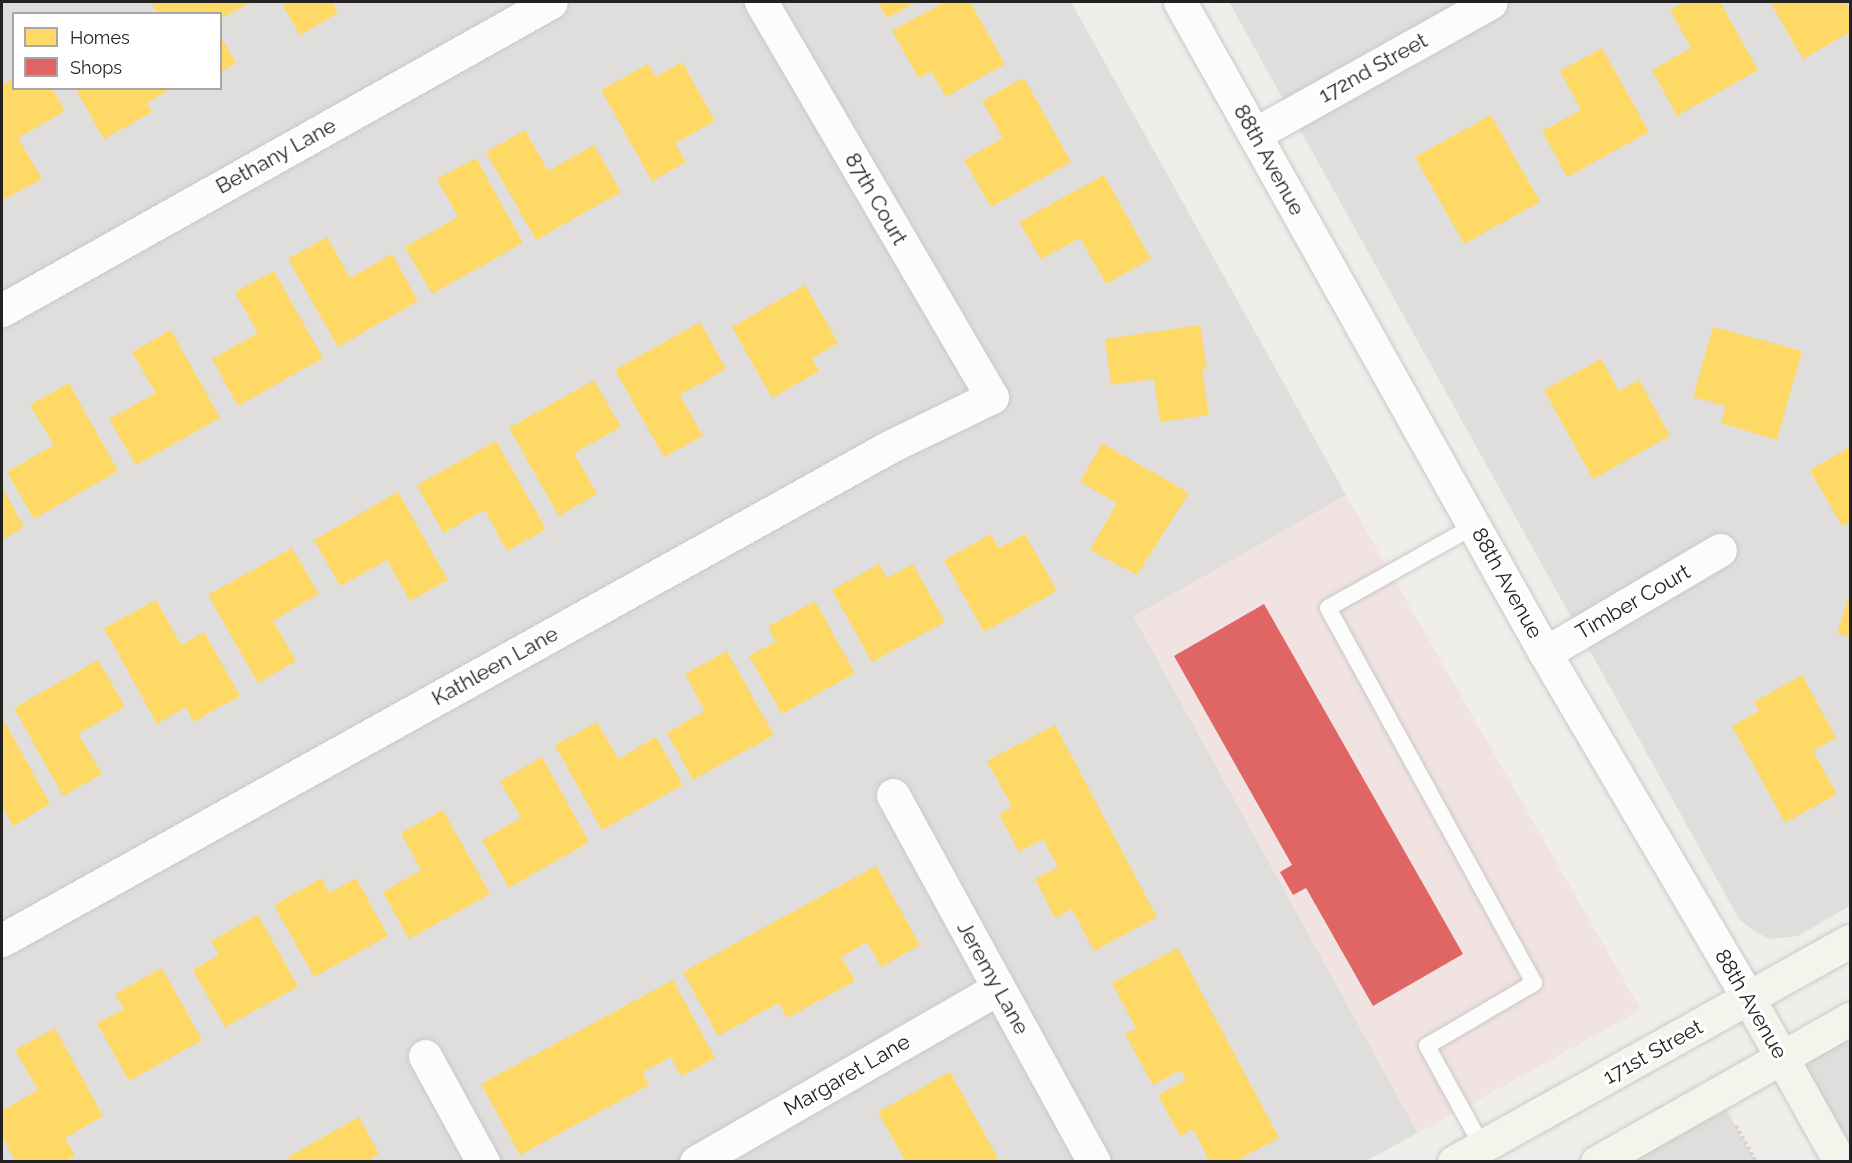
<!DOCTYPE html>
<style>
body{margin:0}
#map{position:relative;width:1852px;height:1163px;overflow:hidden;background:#f0eeeb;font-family:Raleway,sans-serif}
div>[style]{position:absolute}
.residential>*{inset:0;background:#dfdedc}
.commercial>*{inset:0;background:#f1e3e1}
.homes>*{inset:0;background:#ffd966}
.shops>*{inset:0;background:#e06666}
.path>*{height:4px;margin-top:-2px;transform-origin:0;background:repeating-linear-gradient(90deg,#dccecd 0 3px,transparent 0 6px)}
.roads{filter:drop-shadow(0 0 2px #c9c8c7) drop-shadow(0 0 2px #c9c8c7)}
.lane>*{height:16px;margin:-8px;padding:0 8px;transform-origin:8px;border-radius:8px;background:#fdfcfc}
.street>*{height:33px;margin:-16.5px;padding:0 16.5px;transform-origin:16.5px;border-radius:16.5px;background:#fdfcfc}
.secondary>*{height:33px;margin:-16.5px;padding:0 16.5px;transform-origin:16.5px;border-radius:16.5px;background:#f4f4ed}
span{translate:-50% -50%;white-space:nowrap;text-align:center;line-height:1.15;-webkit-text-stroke:6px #fff;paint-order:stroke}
.street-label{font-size:21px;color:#222}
.frame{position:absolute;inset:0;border:3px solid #222;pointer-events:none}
.legend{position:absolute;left:12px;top:12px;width:210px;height:78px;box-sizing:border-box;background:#fff;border:2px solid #a7a7a7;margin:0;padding:8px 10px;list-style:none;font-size:18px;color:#222}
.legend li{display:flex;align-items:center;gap:12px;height:30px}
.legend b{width:30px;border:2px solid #a7a7a7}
</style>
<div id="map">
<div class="residential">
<i style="clip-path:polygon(evenodd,2px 2px,1071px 2px,1346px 495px,1134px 617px,1418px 1133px,1364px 1162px,2px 1162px,2px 2px,14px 14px,220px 14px,220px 88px,14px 88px,14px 14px)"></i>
<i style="clip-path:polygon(1229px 2px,1850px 2px,1850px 906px,1798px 936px,1770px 939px,1755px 932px,1739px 919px)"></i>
<i style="clip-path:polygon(1850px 1019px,1850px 1161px,1782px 1058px)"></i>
<i style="clip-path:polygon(1718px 1094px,1755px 1161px,1594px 1162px)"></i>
</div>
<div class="commercial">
<i style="clip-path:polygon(1346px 495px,1641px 1010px,1418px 1133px,1134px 616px)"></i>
</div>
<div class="homes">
<i style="clip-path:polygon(151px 2px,252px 2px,220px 19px,220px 14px,158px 14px)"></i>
<i style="clip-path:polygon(281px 2px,332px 2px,338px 13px,300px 35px)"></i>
<i style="clip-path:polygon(878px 2px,917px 2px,887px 18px)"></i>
<i style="clip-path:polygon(945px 2px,970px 2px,1005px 64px,946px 97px,931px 71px,919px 78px,892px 31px)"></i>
<i style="clip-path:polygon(1685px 2px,1720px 2px,1758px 70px,1677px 116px,1652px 70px,1691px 48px,1670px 10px)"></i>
<i style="clip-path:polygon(1770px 2px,1845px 2px,1850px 11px,1850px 32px,1803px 59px)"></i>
<i style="clip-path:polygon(220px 35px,236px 63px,220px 73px)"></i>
<i style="clip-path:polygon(1602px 48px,1649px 132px,1567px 177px,1542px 131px,1581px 110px,1560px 71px)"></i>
<i style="clip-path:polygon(682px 62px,715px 121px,675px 143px,686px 162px,652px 181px,601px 90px,648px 64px,656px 77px)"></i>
<i style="clip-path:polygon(14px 78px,14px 88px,52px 88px,65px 111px,18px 138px,42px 179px,3px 200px,2px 85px)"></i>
<i style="clip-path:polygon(1024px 78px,1071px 162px,991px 207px,964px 160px,1003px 138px,982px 101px)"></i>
<i style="clip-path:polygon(75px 88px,173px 88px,147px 103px,152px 112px,104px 139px)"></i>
<i style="clip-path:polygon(1491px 115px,1540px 202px,1464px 244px,1415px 157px)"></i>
<i style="clip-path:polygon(525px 130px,548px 171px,594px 145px,621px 192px,536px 240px,486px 152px)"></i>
<i style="clip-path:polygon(476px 158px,523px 243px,432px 294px,405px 247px,458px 217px,437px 179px)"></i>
<i style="clip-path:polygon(1104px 175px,1151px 259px,1106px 284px,1080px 238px,1041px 259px,1019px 222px)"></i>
<i style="clip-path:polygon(327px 237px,350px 278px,392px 254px,418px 301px,338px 347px,288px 259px)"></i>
<i style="clip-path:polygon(274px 271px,323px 358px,238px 406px,212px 359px,258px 333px,235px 292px)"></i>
<i style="clip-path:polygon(805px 285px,838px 343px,812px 358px,819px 371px,772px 398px,732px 327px)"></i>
<i style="clip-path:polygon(700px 322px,726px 369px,680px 395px,703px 436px,664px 457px,615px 370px)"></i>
<i style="clip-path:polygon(1200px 325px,1207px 369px,1202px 370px,1209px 415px,1160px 422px,1154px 379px,1111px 385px,1105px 339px)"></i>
<i style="clip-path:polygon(1713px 327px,1802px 351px,1777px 440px,1721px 423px,1726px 406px,1693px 397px)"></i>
<i style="clip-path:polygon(171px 330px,220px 418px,136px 465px,109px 419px,156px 393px,132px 352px)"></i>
<i style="clip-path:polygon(1601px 359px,1619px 391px,1639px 380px,1670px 436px,1593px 479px,1544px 390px)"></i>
<i style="clip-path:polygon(594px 380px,621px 427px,574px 453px,597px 494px,559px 516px,509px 428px)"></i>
<i style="clip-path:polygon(69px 383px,118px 471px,34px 519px,7px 472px,54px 445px,30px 405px)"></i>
<i style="clip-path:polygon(496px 441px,546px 529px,507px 551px,485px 510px,443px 533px,417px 485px)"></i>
<i style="clip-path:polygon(1102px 443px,1189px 493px,1137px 575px,1090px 550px,1117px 503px,1080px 482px)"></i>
<i style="clip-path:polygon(1850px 447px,1850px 521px,1842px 526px,1810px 470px)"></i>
<i style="clip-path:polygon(2px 487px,24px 527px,2px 540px)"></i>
<i style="clip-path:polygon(398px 492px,448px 580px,410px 601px,387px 560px,340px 586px,314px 540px)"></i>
<i style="clip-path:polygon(991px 534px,999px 548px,1025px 534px,1057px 591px,984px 632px,944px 560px)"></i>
<i style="clip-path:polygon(292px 548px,319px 594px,273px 621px,296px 661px,258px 683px,208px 595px)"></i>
<i style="clip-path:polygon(879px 564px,887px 578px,913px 564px,945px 622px,872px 662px,832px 590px)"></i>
<i style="clip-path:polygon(1850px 593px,1850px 637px,1837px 633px)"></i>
<i style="clip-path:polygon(156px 600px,181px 645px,204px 632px,240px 696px,193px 722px,186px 707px,157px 724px,104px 628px)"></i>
<i style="clip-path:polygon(815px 601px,855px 673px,782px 714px,749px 656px,776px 642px,768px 627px)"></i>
<i style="clip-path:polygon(727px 651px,774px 735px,693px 780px,667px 733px,705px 711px,685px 674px)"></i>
<i style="clip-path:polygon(98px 660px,125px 707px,78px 734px,102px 774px,63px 796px,14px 708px)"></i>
<i style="clip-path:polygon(1802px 675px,1836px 738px,1813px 751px,1837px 794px,1785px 823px,1732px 726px,1759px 711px,1754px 702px)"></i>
<i style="clip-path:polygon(2px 717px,50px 804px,13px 826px,2px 806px)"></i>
<i style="clip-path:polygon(597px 722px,618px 759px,656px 737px,683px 785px,602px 830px,555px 745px)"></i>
<i style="clip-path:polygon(1055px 725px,1157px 917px,1094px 951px,1072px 909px,1055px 918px,1035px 879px,1058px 867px,1043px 839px,1019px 852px,999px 814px,1012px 807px,987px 761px)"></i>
<i style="clip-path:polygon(542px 757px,589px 842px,509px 888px,482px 840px,521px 818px,500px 781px)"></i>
<i style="clip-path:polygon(443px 810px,490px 894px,409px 939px,383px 892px,421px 870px,401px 833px)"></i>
<i style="clip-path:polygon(876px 866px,920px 945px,881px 967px,867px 942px,841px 957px,855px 981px,787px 1018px,779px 1003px,718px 1036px,683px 972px)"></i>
<i style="clip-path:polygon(322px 878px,329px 893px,356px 878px,388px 936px,314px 977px,274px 905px)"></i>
<i style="clip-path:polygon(258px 915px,298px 987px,225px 1027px,193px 970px,219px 955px,211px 941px)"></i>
<i style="clip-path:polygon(1178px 948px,1279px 1138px,1234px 1162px,1210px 1162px,1193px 1129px,1180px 1136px,1158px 1095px,1186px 1080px,1181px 1070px,1153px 1085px,1125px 1034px,1136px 1028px,1112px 983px)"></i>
<i style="clip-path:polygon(162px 968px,202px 1040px,129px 1081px,97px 1023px,124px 1009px,115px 994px)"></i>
<i style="clip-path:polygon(673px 980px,715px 1058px,681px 1076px,671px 1057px,643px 1072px,649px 1085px,520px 1155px,481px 1084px)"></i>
<i style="clip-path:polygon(55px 1028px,103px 1116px,65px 1138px,75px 1155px,64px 1162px,16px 1162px,2px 1136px,2px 1111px,38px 1090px,15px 1050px)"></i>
<i style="clip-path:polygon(950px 1072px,998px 1158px,992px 1162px,906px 1162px,878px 1112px)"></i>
<i style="clip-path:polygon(359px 1117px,379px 1154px,366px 1162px,291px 1162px,288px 1157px)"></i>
</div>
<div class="shops">
<i style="clip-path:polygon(1264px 604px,1463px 954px,1373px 1006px,1306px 888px,1293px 895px,1280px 872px,1292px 865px,1174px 656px)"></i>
</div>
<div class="path">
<i style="left:1736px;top:1126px;width:41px;rotate:60.9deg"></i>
</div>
<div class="roads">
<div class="lane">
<i style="left:1474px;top:526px;width:167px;rotate:150.7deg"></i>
<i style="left:1328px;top:608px;width:428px;rotate:61.2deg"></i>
<i style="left:1534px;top:983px;width:124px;rotate:149.5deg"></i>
<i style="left:1427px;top:1046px;width:114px;rotate:61.2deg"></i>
</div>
<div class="street">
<i style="left:1180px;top:2px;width:746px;rotate:60.72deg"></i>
<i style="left:1545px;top:653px;width:402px;rotate:59.5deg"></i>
<i style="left:1255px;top:134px;width:270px;rotate:-29.2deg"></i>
<i style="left:2px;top:310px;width:629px;rotate:-29.29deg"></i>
<i style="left:1545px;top:653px;width:203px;rotate:-30.5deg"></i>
<i style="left:893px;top:795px;width:418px;rotate:61.3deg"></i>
<i style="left:2px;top:940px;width:1017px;rotate:-29.06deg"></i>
<i style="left:891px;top:446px;width:112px;rotate:-25.9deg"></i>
<i style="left:992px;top:397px;width:458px;rotate:-120.3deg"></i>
<i style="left:425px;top:1056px;width:121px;rotate:61.3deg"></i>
<i style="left:696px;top:1162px;width:349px;rotate:-29.9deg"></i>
</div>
<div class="secondary">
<i style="left:1749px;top:999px;width:187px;rotate:60.8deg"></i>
<i style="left:1454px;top:1162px;width:453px;rotate:-29.2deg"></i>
<i style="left:1597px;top:1162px;width:291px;rotate:-29.5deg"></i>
</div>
</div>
<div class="street-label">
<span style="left:1373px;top:68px;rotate:-29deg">172nd Street</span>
<span style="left:276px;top:156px;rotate:-29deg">Bethany Lane</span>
<span style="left:1269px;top:160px;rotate:61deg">88th Avenue</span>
<span style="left:876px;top:199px;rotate:60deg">87th Court</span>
<span style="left:1507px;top:583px;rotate:61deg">88th Avenue</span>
<span style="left:1633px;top:602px;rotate:-30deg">Timber Court</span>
<span style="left:495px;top:666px;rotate:-29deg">Kathleen Lane</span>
<span style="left:993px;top:978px;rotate:61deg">Jeremy Lane</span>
<span style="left:1751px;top:1004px;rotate:60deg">88th Avenue</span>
<span style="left:1653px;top:1052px;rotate:-29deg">171st Street</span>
<span style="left:847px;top:1075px;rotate:-30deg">Margaret Lane</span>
</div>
<div class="frame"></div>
<ul class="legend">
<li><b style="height:16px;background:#ffd966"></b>Homes</li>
<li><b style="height:16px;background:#e06666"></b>Shops</li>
</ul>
</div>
